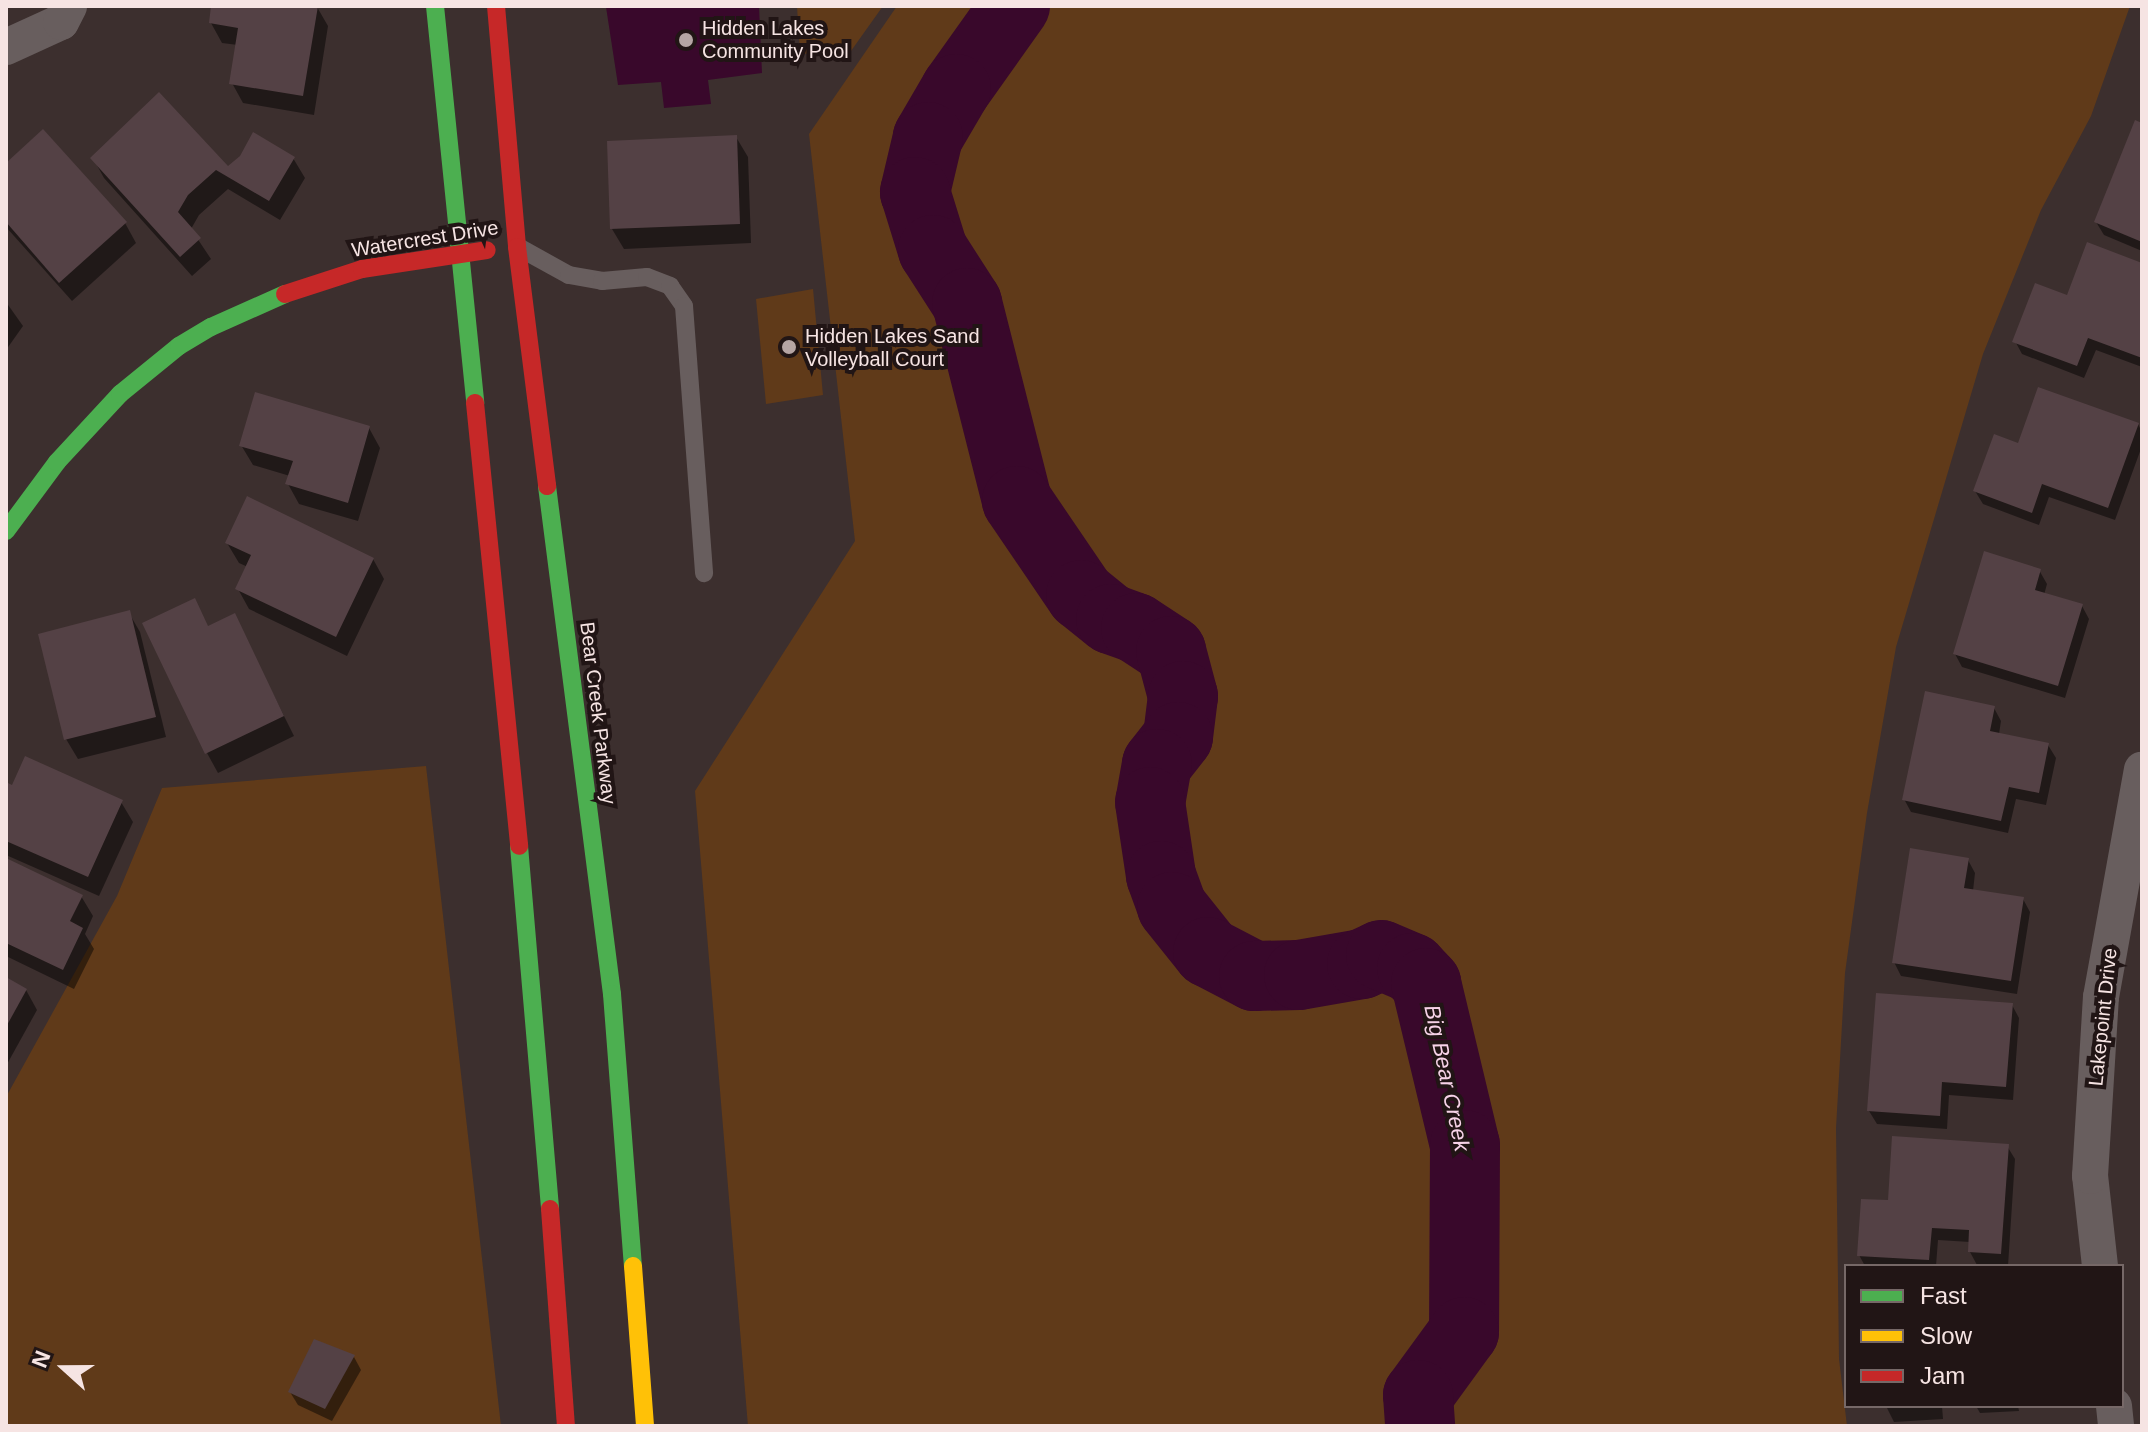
<!DOCTYPE html>
<style>
body{margin:0}
#map{position:relative;width:2148px;height:1432px;overflow:hidden;background:#3c2f2e;font-family:Helvetica,sans-serif}
div>[style]{position:absolute}
.green>*{inset:0;background:#603a19}
.water>*{inset:0;background:#39082b}
.shadow>*{inset:0;background:#0007}
.river>*{height:70px;margin:-35px;padding:0 35px;transform-origin:35px;border-radius:35px;background:#39082b}
.building>*{inset:0;background:#544145}
.lane>*{height:18px;margin:-9px;padding:0 9px;transform-origin:9px;border-radius:9px;background:#685e5e}
.street>*{height:36px;margin:-18px;padding:0 18px;transform-origin:18px;border-radius:18px;background:#685e5e}
.fast>*{height:18px;margin:-9px;padding:0 9px;transform-origin:9px;border-radius:9px;background:#4caf50}
.slow>*{height:18px;margin:-9px;padding:0 9px;transform-origin:9px;border-radius:9px;background:#ffc107}
.jam>*{height:18px;margin:-9px;padding:0 9px;transform-origin:9px;border-radius:9px;background:#c62828}
.dots>*{width:22px;height:22px;translate:-50% -50%;box-sizing:border-box;border:4px solid #211515;border-radius:50%}
span{translate:-50% -50%;white-space:nowrap;text-align:center;line-height:1.15;-webkit-text-stroke:8px #211515;paint-order:stroke}
.poi-label{font-size:20px;color:#f6e4e3}
.left{translate:0 -50%;text-align:left}
.street-label{font-size:20px;color:#f6e4e3}
.water-label{font-size:22px;color:#f6d2e7;font-style:italic}
.frame{position:absolute;inset:0;border:8px solid #f6e4e3;pointer-events:none}
.legend{position:absolute;left:1844px;top:1264px;width:280px;height:144px;box-sizing:border-box;background:#211515;border:2px solid #766867;margin:0;padding:10px 14px;list-style:none;font-size:24px;color:#f6e4e3}
.legend li{display:flex;align-items:center;gap:16px;height:40px}
.legend b{width:40px;border:2px solid #766867}
.north{position:absolute;left:24px;top:1328px;width:80px;height:80px;-webkit-text-stroke:6px #211515;paint-order:stroke;rotate:291deg;font-size:22px;font-weight:700;line-height:32px;text-align:center;color:#f6e4e3}
.north::after{content:'';display:block;margin:auto;width:28px;height:36px;background:#f6e4e3;clip-path:polygon(50% 0,100% 100%,50% 72%,0 100%)}
</style>
<div id="map">
<div class="green">
<i style="clip-path:polygon(797px 6px,883px 6px,846px 58px,800px 53px)"></i>
<i style="clip-path:polygon(897px 6px,2130px 6px,2091px 116px,2041px 210px,1983px 354px,1896px 647px,1867px 813px,1845px 973px,1836px 1128px,1839px 1359px,1847px 1426px,748px 1426px,695px 791px,855px 541px,809px 134px)"></i>
<i style="clip-path:polygon(813px 289px,823px 395px,766px 404px,756px 299px)"></i>
<i style="clip-path:polygon(426px 766px,501px 1426px,6px 1426px,6px 1097px,117px 896px,162px 788px)"></i>
</div>
<div class="water">
<i style="clip-path:polygon(759px 6px,762px 73px,708px 80px,711px 104px,664px 108px,661px 82px,618px 85px,606px 7px)"></i>
</div>
<div class="shadow">
<i style="clip-path:polygon(213px 6px,317px 7px,328px 26px,314px 115px,243px 103px,232px 83px,238px 45px,222px 43px,211px 23px)"></i>
<i style="clip-path:polygon(2142px 125px,2142px 251px,2104px 235px,2096px 222px)"></i>
<i style="clip-path:polygon(736px 137px,748px 157px,751px 243px,624px 249px,612px 229px)"></i>
<i style="clip-path:polygon(93px 158px,228px 169px,293px 158px,305px 178px,280px 220px,228px 189px,199px 215px,191px 229px,211px 259px,192px 276px,104px 178px)"></i>
<i style="clip-path:polygon(6px 166px,125px 223px,136px 243px,72px 301px,6px 227px)"></i>
<i style="clip-path:polygon(2142px 265px,2142px 367px,2096px 350px,2084px 378px,2022px 354px,2015px 341px,2068px 298px)"></i>
<i style="clip-path:polygon(6px 302px,23px 326px,6px 350px)"></i>
<i style="clip-path:polygon(2138px 424px,2142px 432px,2142px 446px,2115px 520px,2049px 497px,2039px 525px,1983px 504px,1975px 491px,2019px 446px)"></i>
<i style="clip-path:polygon(369px 428px,380px 448px,358px 521px,299px 504px,288px 484px,290px 476px,253px 465px,241px 445px)"></i>
<i style="clip-path:polygon(227px 543px,373px 559px,384px 579px,347px 656px,249px 609px,238px 589px,248px 567px,239px 563px)"></i>
<i style="clip-path:polygon(2039px 570px,2047px 584px,2044px 595px,2082px 606px,2089px 619px,2065px 698px,1962px 667px,1955px 654px)"></i>
<i style="clip-path:polygon(129px 613px,140px 632px,166px 737px,78px 759px,66px 739px)"></i>
<i style="clip-path:polygon(234px 616px,294px 736px,218px 773px,207px 753px,209px 628px)"></i>
<i style="clip-path:polygon(1994px 708px,2001px 721px,1999px 734px,2048px 745px,2056px 758px,2046px 805px,2016px 799px,2008px 833px,1911px 812px,1904px 799px)"></i>
<i style="clip-path:polygon(6px 785px,121px 802px,133px 822px,99px 896px,6px 855px)"></i>
<i style="clip-path:polygon(6px 860px,81px 896px,93px 916px,85px 934px,94px 949px,74px 989px,6px 956px)"></i>
<i style="clip-path:polygon(1968px 860px,1975px 873px,1973px 891px,2023px 899px,2030px 912px,2017px 994px,1901px 976px,1894px 962px)"></i>
<i style="clip-path:polygon(6px 979px,26px 990px,37px 1010px,6px 1066px)"></i>
<i style="clip-path:polygon(2012px 1005px,2019px 1018px,2013px 1100px,1949px 1095px,1947px 1129px,1877px 1124px,1869px 1111px)"></i>
<i style="clip-path:polygon(2007px 1146px,2015px 1159px,2008px 1266px,1977px 1265px,1970px 1252px,1970px 1242px,1938px 1240px,1936px 1266px,1865px 1266px,1859px 1255px)"></i>
<i style="clip-path:polygon(354px 1357px,361px 1370px,332px 1421px,298px 1405px,290px 1392px)"></i>
<i style="clip-path:polygon(1886px 1406px,1942px 1406px,1943px 1419px,1894px 1422px)"></i>
<i style="clip-path:polygon(1976px 1406px,2018px 1406px,2019px 1411px,1980px 1413px)"></i>
</div>
<div class="river">
<i style="left:1015px;top:6px;width:102px;rotate:125.4deg"></i>
<i style="left:956px;top:89px;width:56px;rotate:120.3deg"></i>
<i style="left:928px;top:137px;width:57px;rotate:103.3deg"></i>
<i style="left:915px;top:192px;width:61px;rotate:72.8deg"></i>
<i style="left:933px;top:250px;width:63px;rotate:57.3deg"></i>
<i style="left:967px;top:303px;width:204px;rotate:75.8deg"></i>
<i style="left:1017px;top:501px;width:114px;rotate:55.8deg"></i>
<i style="left:1081px;top:595px;width:38px;rotate:39deg"></i>
<i style="left:1111px;top:619px;width:27px;rotate:20deg"></i>
<i style="left:1136px;top:628px;width:42px;rotate:33.3deg"></i>
<i style="left:1171px;top:651px;width:47px;rotate:75.1deg"></i>
<i style="left:1183px;top:696px;width:41px;rotate:97deg"></i>
<i style="left:1178px;top:737px;width:34px;rotate:128deg"></i>
<i style="left:1157px;top:764px;width:39px;rotate:100deg"></i>
<i style="left:1150px;top:802px;width:75px;rotate:81.5deg"></i>
<i style="left:1161px;top:876px;width:33px;rotate:70deg"></i>
<i style="left:1172px;top:907px;width:58px;rotate:51.3deg"></i>
<i style="left:1208px;top:952px;width:52px;rotate:27.6deg"></i>
<i style="left:1254px;top:976px;width:45px;rotate:-1.3deg"></i>
<i style="left:1299px;top:975px;width:64px;rotate:-9.9deg"></i>
<i style="left:1362px;top:964px;width:21px;rotate:-25deg"></i>
<i style="left:1381px;top:955px;width:34px;rotate:23deg"></i>
<i style="left:1412px;top:968px;width:21px;rotate:47deg"></i>
<i style="left:1426px;top:983px;width:167px;rotate:76.5deg"></i>
<i style="left:1465px;top:1145px;width:187px;rotate:90.3deg"></i>
<i style="left:1464px;top:1332px;width:78px;rotate:126.1deg"></i>
<i style="left:1418px;top:1395px;width:31px;rotate:86deg"></i>
</div>
<div class="building">
<i style="clip-path:polygon(211px 6px,318px 6px,303px 96px,229px 84px,238px 28px,209px 23px)"></i>
<i style="clip-path:polygon(159px 92px,228px 166px,240px 156px,253px 132px,295px 157px,269px 201px,216px 170px,188px 195px,178px 212px,201px 238px,180px 257px,90px 158px)"></i>
<i style="clip-path:polygon(2135px 120px,2142px 123px,2142px 242px,2094px 222px)"></i>
<i style="clip-path:polygon(43px 129px,127px 222px,59px 283px,6px 222px,6px 163px)"></i>
<i style="clip-path:polygon(737px 135px,740px 224px,610px 229px,607px 141px)"></i>
<i style="clip-path:polygon(2087px 242px,2142px 263px,2142px 358px,2088px 338px,2077px 366px,2012px 342px,2035px 283px,2067px 295px)"></i>
<i style="clip-path:polygon(2038px 387px,2139px 423px,2108px 508px,2042px 484px,2032px 513px,1973px 491px,1994px 434px,2018px 443px)"></i>
<i style="clip-path:polygon(255px 392px,370px 426px,348px 503px,285px 484px,293px 461px,239px 446px)"></i>
<i style="clip-path:polygon(247px 496px,374px 558px,336px 637px,235px 589px,251px 555px,225px 543px)"></i>
<i style="clip-path:polygon(1984px 551px,2041px 569px,2035px 590px,2083px 604px,2058px 686px,1953px 654px)"></i>
<i style="clip-path:polygon(195px 598px,208px 626px,235px 613px,284px 716px,205px 754px,142px 623px)"></i>
<i style="clip-path:polygon(130px 610px,156px 717px,64px 740px,38px 634px)"></i>
<i style="clip-path:polygon(1925px 691px,1995px 706px,1990px 731px,2049px 743px,2039px 793px,2009px 787px,2001px 821px,1902px 800px)"></i>
<i style="clip-path:polygon(25px 756px,123px 800px,88px 877px,6px 841px,6px 782px,12px 785px)"></i>
<i style="clip-path:polygon(1910px 848px,1969px 858px,1964px 888px,2024px 897px,2011px 981px,1892px 963px)"></i>
<i style="clip-path:polygon(6px 858px,83px 895px,70px 921px,83px 928px,63px 970px,6px 943px)"></i>
<i style="clip-path:polygon(6px 977px,27px 989px,6px 1027px)"></i>
<i style="clip-path:polygon(1876px 993px,2013px 1003px,2006px 1087px,1942px 1082px,1940px 1116px,1867px 1111px)"></i>
<i style="clip-path:polygon(1892px 1136px,2009px 1144px,2001px 1254px,1968px 1252px,1969px 1230px,1932px 1228px,1929px 1260px,1857px 1256px,1861px 1199px,1888px 1200px)"></i>
<i style="clip-path:polygon(314px 1339px,355px 1355px,325px 1409px,288px 1392px)"></i>
</div>
<div class="lane">
<i style="left:520px;top:248px;width:56px;rotate:28.9deg"></i>
<i style="left:569px;top:275px;width:34px;rotate:10deg"></i>
<i style="left:602px;top:281px;width:45px;rotate:-5.1deg"></i>
<i style="left:647px;top:277px;width:25px;rotate:21deg"></i>
<i style="left:670px;top:286px;width:24px;rotate:55deg"></i>
<i style="left:684px;top:306px;width:268px;rotate:85.7deg"></i>
</div>
<div class="street">
<i style="left:6px;top:47px;width:60px;rotate:-24.4deg"></i>
<i style="left:61px;top:22px;width:18px;rotate:-63deg"></i>
<i style="left:2100px;top:1266px;width:91px;rotate:-96.3deg"></i>
<i style="left:2090px;top:1176px;width:179px;rotate:-86.5deg"></i>
<i style="left:2101px;top:997px;width:231px;rotate:-79.8deg"></i>
<i style="left:2114px;top:1406px;width:20px;rotate:84deg"></i>
</div>
<div class="fast">
<i style="left:435px;top:6px;width:399px;rotate:84.2deg"></i>
<i style="left:547px;top:486px;width:512px;rotate:82.71deg"></i>
<i style="left:612px;top:994px;width:273px;rotate:85.6deg"></i>
<i style="left:6px;top:531px;width:86px;rotate:-53.5deg"></i>
<i style="left:57px;top:462px;width:93px;rotate:-47.2deg"></i>
<i style="left:120px;top:394px;width:76px;rotate:-39.1deg"></i>
<i style="left:179px;top:346px;width:37px;rotate:-31deg"></i>
<i style="left:211px;top:327px;width:81px;rotate:-24deg"></i>
<i style="left:519px;top:846px;width:364px;rotate:85.1deg"></i>
</div>
<div class="slow">
<i style="left:633px;top:1266px;width:160px;rotate:85.7deg"></i>
</div>
<div class="jam">
<i style="left:496px;top:6px;width:242px;rotate:85deg"></i>
<i style="left:517px;top:247px;width:241px;rotate:82.8deg"></i>
<i style="left:285px;top:294px;width:81px;rotate:-18deg"></i>
<i style="left:362px;top:269px;width:126px;rotate:-8.6deg"></i>
<i style="left:475px;top:403px;width:445px;rotate:84.3deg"></i>
<i style="left:550px;top:1209px;width:218px;rotate:85.8deg"></i>
</div>
<div class="dots">
<i style="left:686px;top:40px;background:#b5a5a4"></i>
<i style="left:789px;top:347px;background:#b5a5a4"></i>
</div>
<div class="poi-label">
<span class="left" style="left:702px;top:40px">Hidden Lakes<br>Community Pool</span>
<span class="left" style="left:805px;top:348px">Hidden Lakes Sand<br>Volleyball Court</span>
</div>
<div class="street-label">
<span style="left:425px;top:239px;rotate:-9deg">Watercrest Drive</span>
<span style="left:598px;top:713px;rotate:83deg">Bear Creek Parkway</span>
<span style="left:2103px;top:1017px;rotate:-84deg">Lakepoint Drive</span>
</div>
<div class="water-label">
<span style="left:1447px;top:1078px;rotate:78deg">Big Bear Creek</span>
</div>
<div class="frame"></div>
<ul class="legend">
<li><b style="height:10px;background:#4caf50"></b>Fast</li>
<li><b style="height:10px;background:#ffc107"></b>Slow</li>
<li><b style="height:10px;background:#c62828"></b>Jam</li>
</ul>
<div class="north">N</div>
</div>
